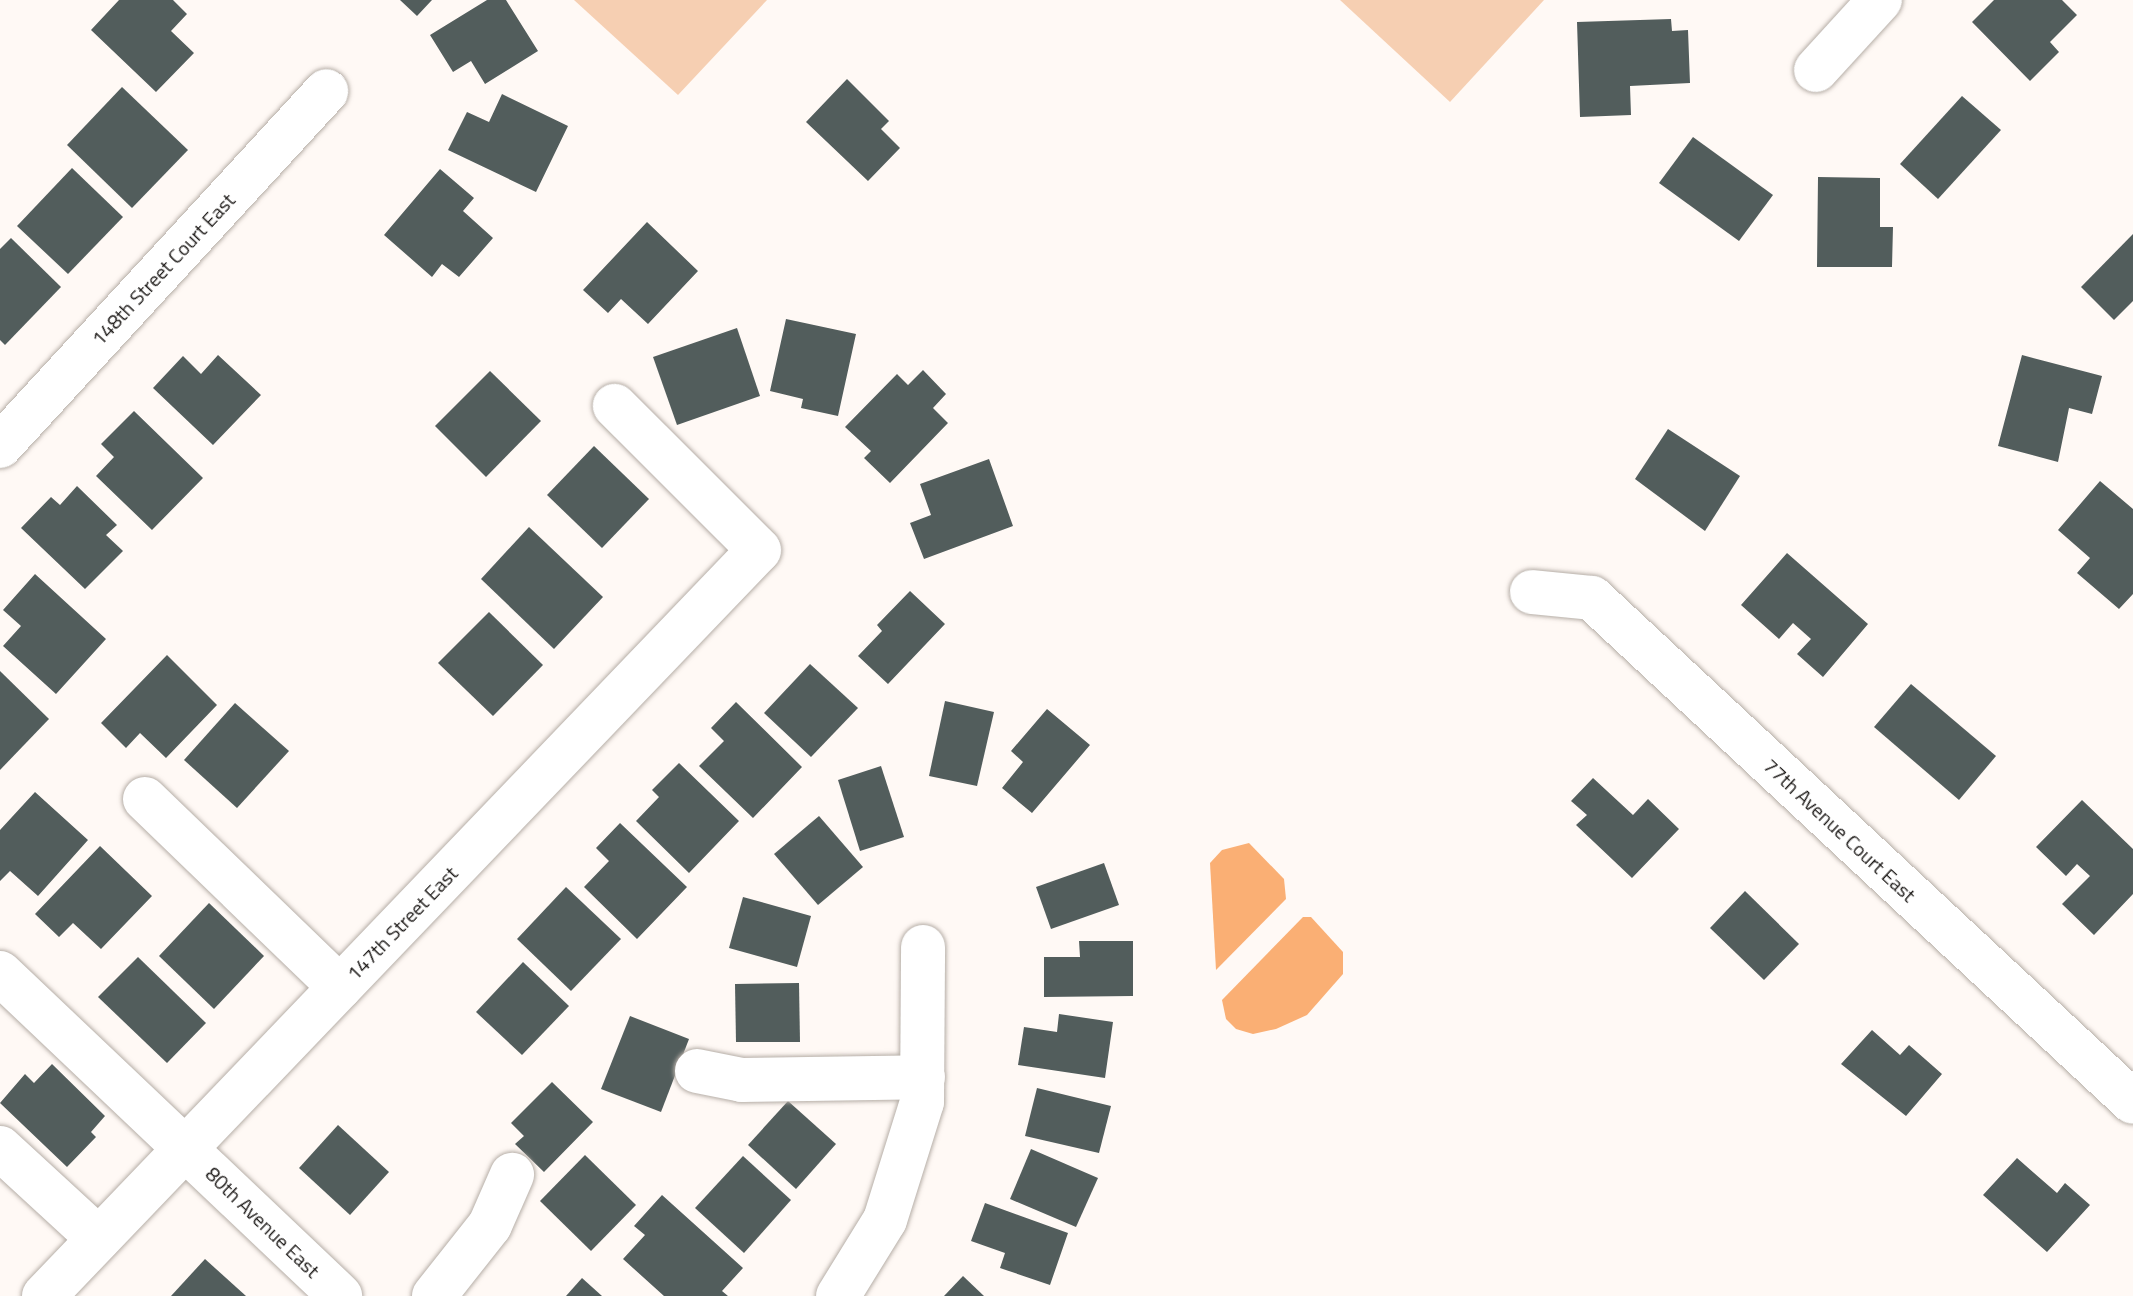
<!DOCTYPE html>
<style>
body{margin:0}
#map{position:relative;width:2133px;height:1296px;overflow:hidden;background:#fff9f5;font-family:"Titillium Web",sans-serif}
div>[style]{position:absolute}
.green>*{inset:0;background:#f6cfb2}
.water>*{inset:0;background:#faaf74}
.building>*{inset:0;background:#525d5c}
.roads{filter:drop-shadow(0 0 2px #b6aea7) drop-shadow(0 0 2px #b6aea7)}
.minor>*{height:44px;margin:-22px;padding:0 22px;transform-origin:22px;border-radius:22px;background:#fff}
span{translate:-50% -50%;white-space:nowrap;text-align:center;line-height:1.15;-webkit-text-stroke:8px #fff;paint-order:stroke}
.street-label{font-size:20px;color:#1c1917}
</style>
<div id="map">
<div class="green">
<i style="clip-path:polygon(574px 0,767px 0,678px 95px)"></i>
<i style="clip-path:polygon(1340px 0,1544px 0,1450px 102px)"></i>
</div>
<div class="water">
<i style="clip-path:polygon(1249px 843px,1284px 879px,1286px 899px,1216px 970px,1210px 863px,1222px 850px)"></i>
<i style="clip-path:polygon(1303px 917px,1311px 917px,1343px 952px,1343px 974px,1307px 1015px,1276px 1029px,1253px 1034px,1236px 1029px,1226px 1019px,1222px 1000px)"></i>
</div>
<div class="building">
<i style="clip-path:polygon(119px 0,173px 0,187px 14px,171px 31px,194px 53px,156px 92px,91px 30px)"></i>
<i style="clip-path:polygon(400px 0,432px 0,417px 16px)"></i>
<i style="clip-path:polygon(487px 0,506px 0,538px 51px,485px 84px,471px 61px,453px 72px,430px 35px)"></i>
<i style="clip-path:polygon(1994px 0,2062px 0,2077px 15px,2050px 42px,2059px 52px,2030px 81px,1972px 22px)"></i>
<i style="clip-path:polygon(1671px 19px,1672px 31px,1688px 30px,1690px 83px,1630px 86px,1631px 115px,1580px 117px,1577px 22px)"></i>
<i style="clip-path:polygon(847px 79px,889px 121px,881px 129px,900px 148px,868px 181px,806px 122px)"></i>
<i style="clip-path:polygon(122px 87px,188px 150px,132px 208px,67px 145px)"></i>
<i style="clip-path:polygon(502px 94px,568px 126px,536px 192px,448px 150px,467px 112px,489px 122px)"></i>
<i style="clip-path:polygon(1962px 96px,2001px 130px,1938px 199px,1900px 164px)"></i>
<i style="clip-path:polygon(1693px 137px,1773px 195px,1739px 241px,1659px 183px)"></i>
<i style="clip-path:polygon(72px 168px,123px 217px,68px 274px,17px 226px)"></i>
<i style="clip-path:polygon(440px 169px,474px 198px,463px 211px,493px 238px,459px 277px,442px 264px,432px 277px,384px 235px)"></i>
<i style="clip-path:polygon(1818px 177px,1880px 178px,1880px 227px,1893px 227px,1892px 267px,1817px 267px)"></i>
<i style="clip-path:polygon(647px 222px,698px 271px,648px 324px,621px 299px,608px 313px,583px 290px)"></i>
<i style="clip-path:polygon(2133px 234px,2133px 301px,2114px 320px,2081px 287px)"></i>
<i style="clip-path:polygon(11px 238px,61px 287px,5px 345px,0 340px,0 249px)"></i>
<i style="clip-path:polygon(786px 319px,856px 334px,838px 416px,801px 408px,803px 399px,770px 391px)"></i>
<i style="clip-path:polygon(737px 328px,760px 396px,677px 425px,653px 357px)"></i>
<i style="clip-path:polygon(218px 355px,261px 395px,213px 445px,153px 388px,183px 356px,201px 374px)"></i>
<i style="clip-path:polygon(2022px 355px,2102px 376px,2092px 414px,2069px 408px,2058px 462px,1998px 446px)"></i>
<i style="clip-path:polygon(923px 370px,946px 394px,933px 408px,948px 423px,890px 483px,864px 458px,871px 451px,845px 427px,897px 374px,908px 385px)"></i>
<i style="clip-path:polygon(490px 371px,541px 421px,486px 477px,435px 426px)"></i>
<i style="clip-path:polygon(134px 411px,203px 478px,152px 530px,96px 476px,114px 457px,101px 444px)"></i>
<i style="clip-path:polygon(1668px 429px,1740px 476px,1705px 531px,1635px 479px)"></i>
<i style="clip-path:polygon(594px 446px,649px 499px,602px 548px,547px 495px)"></i>
<i style="clip-path:polygon(989px 459px,1013px 526px,924px 559px,910px 523px,931px 515px,920px 484px)"></i>
<i style="clip-path:polygon(2100px 481px,2133px 509px,2133px 594px,2119px 609px,2077px 573px,2090px 558px,2058px 530px)"></i>
<i style="clip-path:polygon(77px 486px,117px 525px,106px 535px,123px 551px,85px 589px,21px 528px,51px 497px,60px 505px)"></i>
<i style="clip-path:polygon(529px 527px,603px 597px,554px 649px,481px 579px)"></i>
<i style="clip-path:polygon(1787px 553px,1868px 624px,1823px 677px,1797px 654px,1811px 639px,1793px 623px,1779px 639px,1741px 605px)"></i>
<i style="clip-path:polygon(35px 574px,106px 639px,56px 694px,3px 646px,21px 626px,3px 610px)"></i>
<i style="clip-path:polygon(910px 591px,945px 624px,888px 684px,858px 656px,882px 631px,877px 625px)"></i>
<i style="clip-path:polygon(489px 612px,543px 665px,493px 716px,438px 663px)"></i>
<i style="clip-path:polygon(167px 655px,217px 705px,166px 758px,140px 733px,126px 748px,101px 723px)"></i>
<i style="clip-path:polygon(810px 664px,858px 708px,811px 757px,764px 713px)"></i>
<i style="clip-path:polygon(0 671px,49px 719px,0 770px)"></i>
<i style="clip-path:polygon(1911px 684px,1996px 756px,1959px 800px,1874px 727px)"></i>
<i style="clip-path:polygon(945px 701px,994px 712px,977px 786px,929px 776px)"></i>
<i style="clip-path:polygon(736px 702px,802px 767px,753px 818px,699px 766px,724px 741px,711px 728px)"></i>
<i style="clip-path:polygon(235px 703px,289px 751px,237px 808px,184px 760px)"></i>
<i style="clip-path:polygon(1047px 709px,1090px 745px,1032px 813px,1002px 788px,1023px 762px,1011px 751px)"></i>
<i style="clip-path:polygon(679px 763px,739px 821px,689px 873px,636px 821px,659px 797px,652px 790px)"></i>
<i style="clip-path:polygon(881px 766px,904px 837px,860px 851px,838px 780px)"></i>
<i style="clip-path:polygon(1593px 778px,1633px 815px,1648px 799px,1679px 829px,1632px 878px,1576px 825px,1587px 815px,1571px 801px)"></i>
<i style="clip-path:polygon(35px 792px,88px 840px,38px 896px,10px 871px,0 881px,0 830px)"></i>
<i style="clip-path:polygon(2082px 800px,2133px 849px,2133px 894px,2094px 935px,2062px 904px,2090px 876px,2077px 864px,2066px 876px,2036px 847px)"></i>
<i style="clip-path:polygon(819px 816px,863px 867px,818px 905px,774px 854px)"></i>
<i style="clip-path:polygon(620px 823px,687px 887px,637px 939px,584px 887px,609px 861px,596px 848px)"></i>
<i style="clip-path:polygon(100px 846px,152px 896px,101px 949px,73px 923px,59px 937px,35px 914px)"></i>
<i style="clip-path:polygon(1104px 863px,1119px 905px,1051px 929px,1036px 887px)"></i>
<i style="clip-path:polygon(566px 887px,621px 939px,571px 991px,517px 939px)"></i>
<i style="clip-path:polygon(1745px 891px,1799px 944px,1764px 980px,1710px 928px)"></i>
<i style="clip-path:polygon(743px 897px,811px 916px,797px 967px,729px 948px)"></i>
<i style="clip-path:polygon(209px 903px,264px 956px,214px 1009px,159px 956px)"></i>
<i style="clip-path:polygon(1079px 941px,1133px 941px,1133px 996px,1044px 997px,1044px 957px,1080px 957px)"></i>
<i style="clip-path:polygon(138px 957px,206px 1023px,167px 1063px,98px 997px)"></i>
<i style="clip-path:polygon(523px 962px,569px 1006px,522px 1055px,476px 1012px)"></i>
<i style="clip-path:polygon(799px 983px,800px 1042px,736px 1042px,735px 984px)"></i>
<i style="clip-path:polygon(1059px 1014px,1113px 1022px,1105px 1078px,1018px 1065px,1024px 1027px,1057px 1032px)"></i>
<i style="clip-path:polygon(630px 1016px,689px 1039px,661px 1112px,601px 1089px)"></i>
<i style="clip-path:polygon(1872px 1030px,1900px 1055px,1909px 1045px,1942px 1074px,1906px 1116px,1841px 1064px)"></i>
<i style="clip-path:polygon(52px 1064px,105px 1116px,91px 1132px,96px 1137px,67px 1167px,0 1103px,25px 1074px,34px 1083px)"></i>
<i style="clip-path:polygon(552px 1082px,593px 1122px,544px 1172px,515px 1144px,524px 1136px,511px 1123px)"></i>
<i style="clip-path:polygon(1037px 1088px,1111px 1106px,1099px 1153px,1025px 1136px)"></i>
<i style="clip-path:polygon(788px 1101px,836px 1144px,796px 1189px,748px 1145px)"></i>
<i style="clip-path:polygon(338px 1125px,389px 1172px,350px 1215px,299px 1168px)"></i>
<i style="clip-path:polygon(1031px 1149px,1098px 1178px,1076px 1227px,1010px 1199px)"></i>
<i style="clip-path:polygon(585px 1155px,636px 1205px,591px 1251px,540px 1201px)"></i>
<i style="clip-path:polygon(743px 1156px,791px 1200px,744px 1253px,695px 1208px)"></i>
<i style="clip-path:polygon(2017px 1158px,2057px 1193px,2065px 1183px,2090px 1205px,2047px 1252px,1983px 1195px)"></i>
<i style="clip-path:polygon(662px 1195px,743px 1268px,722px 1291px,728px 1296px,664px 1296px,623px 1259px,645px 1235px,634px 1226px)"></i>
<i style="clip-path:polygon(985px 1203px,1068px 1233px,1050px 1285px,1000px 1268px,1005px 1253px,971px 1241px)"></i>
<i style="clip-path:polygon(205px 1259px,246px 1296px,171px 1296px)"></i>
<i style="clip-path:polygon(963px 1276px,984px 1296px,944px 1296px)"></i>
<i style="clip-path:polygon(582px 1278px,602px 1296px,566px 1296px)"></i>
</div>
<div class="roads">
<div class="minor">
<i style="left:1816px;top:70px;width:95px;rotate:-47.6deg"></i>
<i style="left:0;top:446px;width:482px;rotate:-47.4deg"></i>
<i style="left:1532px;top:592px;width:60px;rotate:5.7deg"></i>
<i style="left:1592px;top:598px;width:739px;rotate:42.97deg"></i>
<i style="left:145px;top:799px;width:271px;rotate:44deg"></i>
<i style="left:0;top:973px;width:469px;rotate:43.5deg"></i>
<i style="left:697px;top:1071px;width:46px;rotate:11.3deg"></i>
<i style="left:742px;top:1080px;width:181px;rotate:-0.9deg"></i>
<i style="left:0;top:1148px;width:134px;rotate:42.6deg"></i>
<i style="left:44px;top:1296px;width:1033px;rotate:-46.22deg"></i>
<i style="left:759px;top:550px;width:204px;rotate:-135deg"></i>
<i style="left:434px;top:1296px;width:90px;rotate:-51.7deg"></i>
<i style="left:490px;top:1225px;width:55px;rotate:-66.3deg"></i>
<i style="left:838px;top:1296px;width:89px;rotate:-58.3deg"></i>
<i style="left:885px;top:1220px;width:124px;rotate:-72.6deg"></i>
<i style="left:922px;top:1102px;width:155px;rotate:-89.6deg"></i>
</div>
</div>
<div class="street-label">
<span style="left:163px;top:269px;rotate:-47deg">148th Street Court East</span>
<span style="left:1840px;top:830px;rotate:43deg">77th Avenue Court East</span>
<span style="left:402px;top:923px;rotate:-46deg">147th Street East</span>
<span style="left:263px;top:1222px;rotate:44deg">80th Avenue East</span>
</div>
</div>
